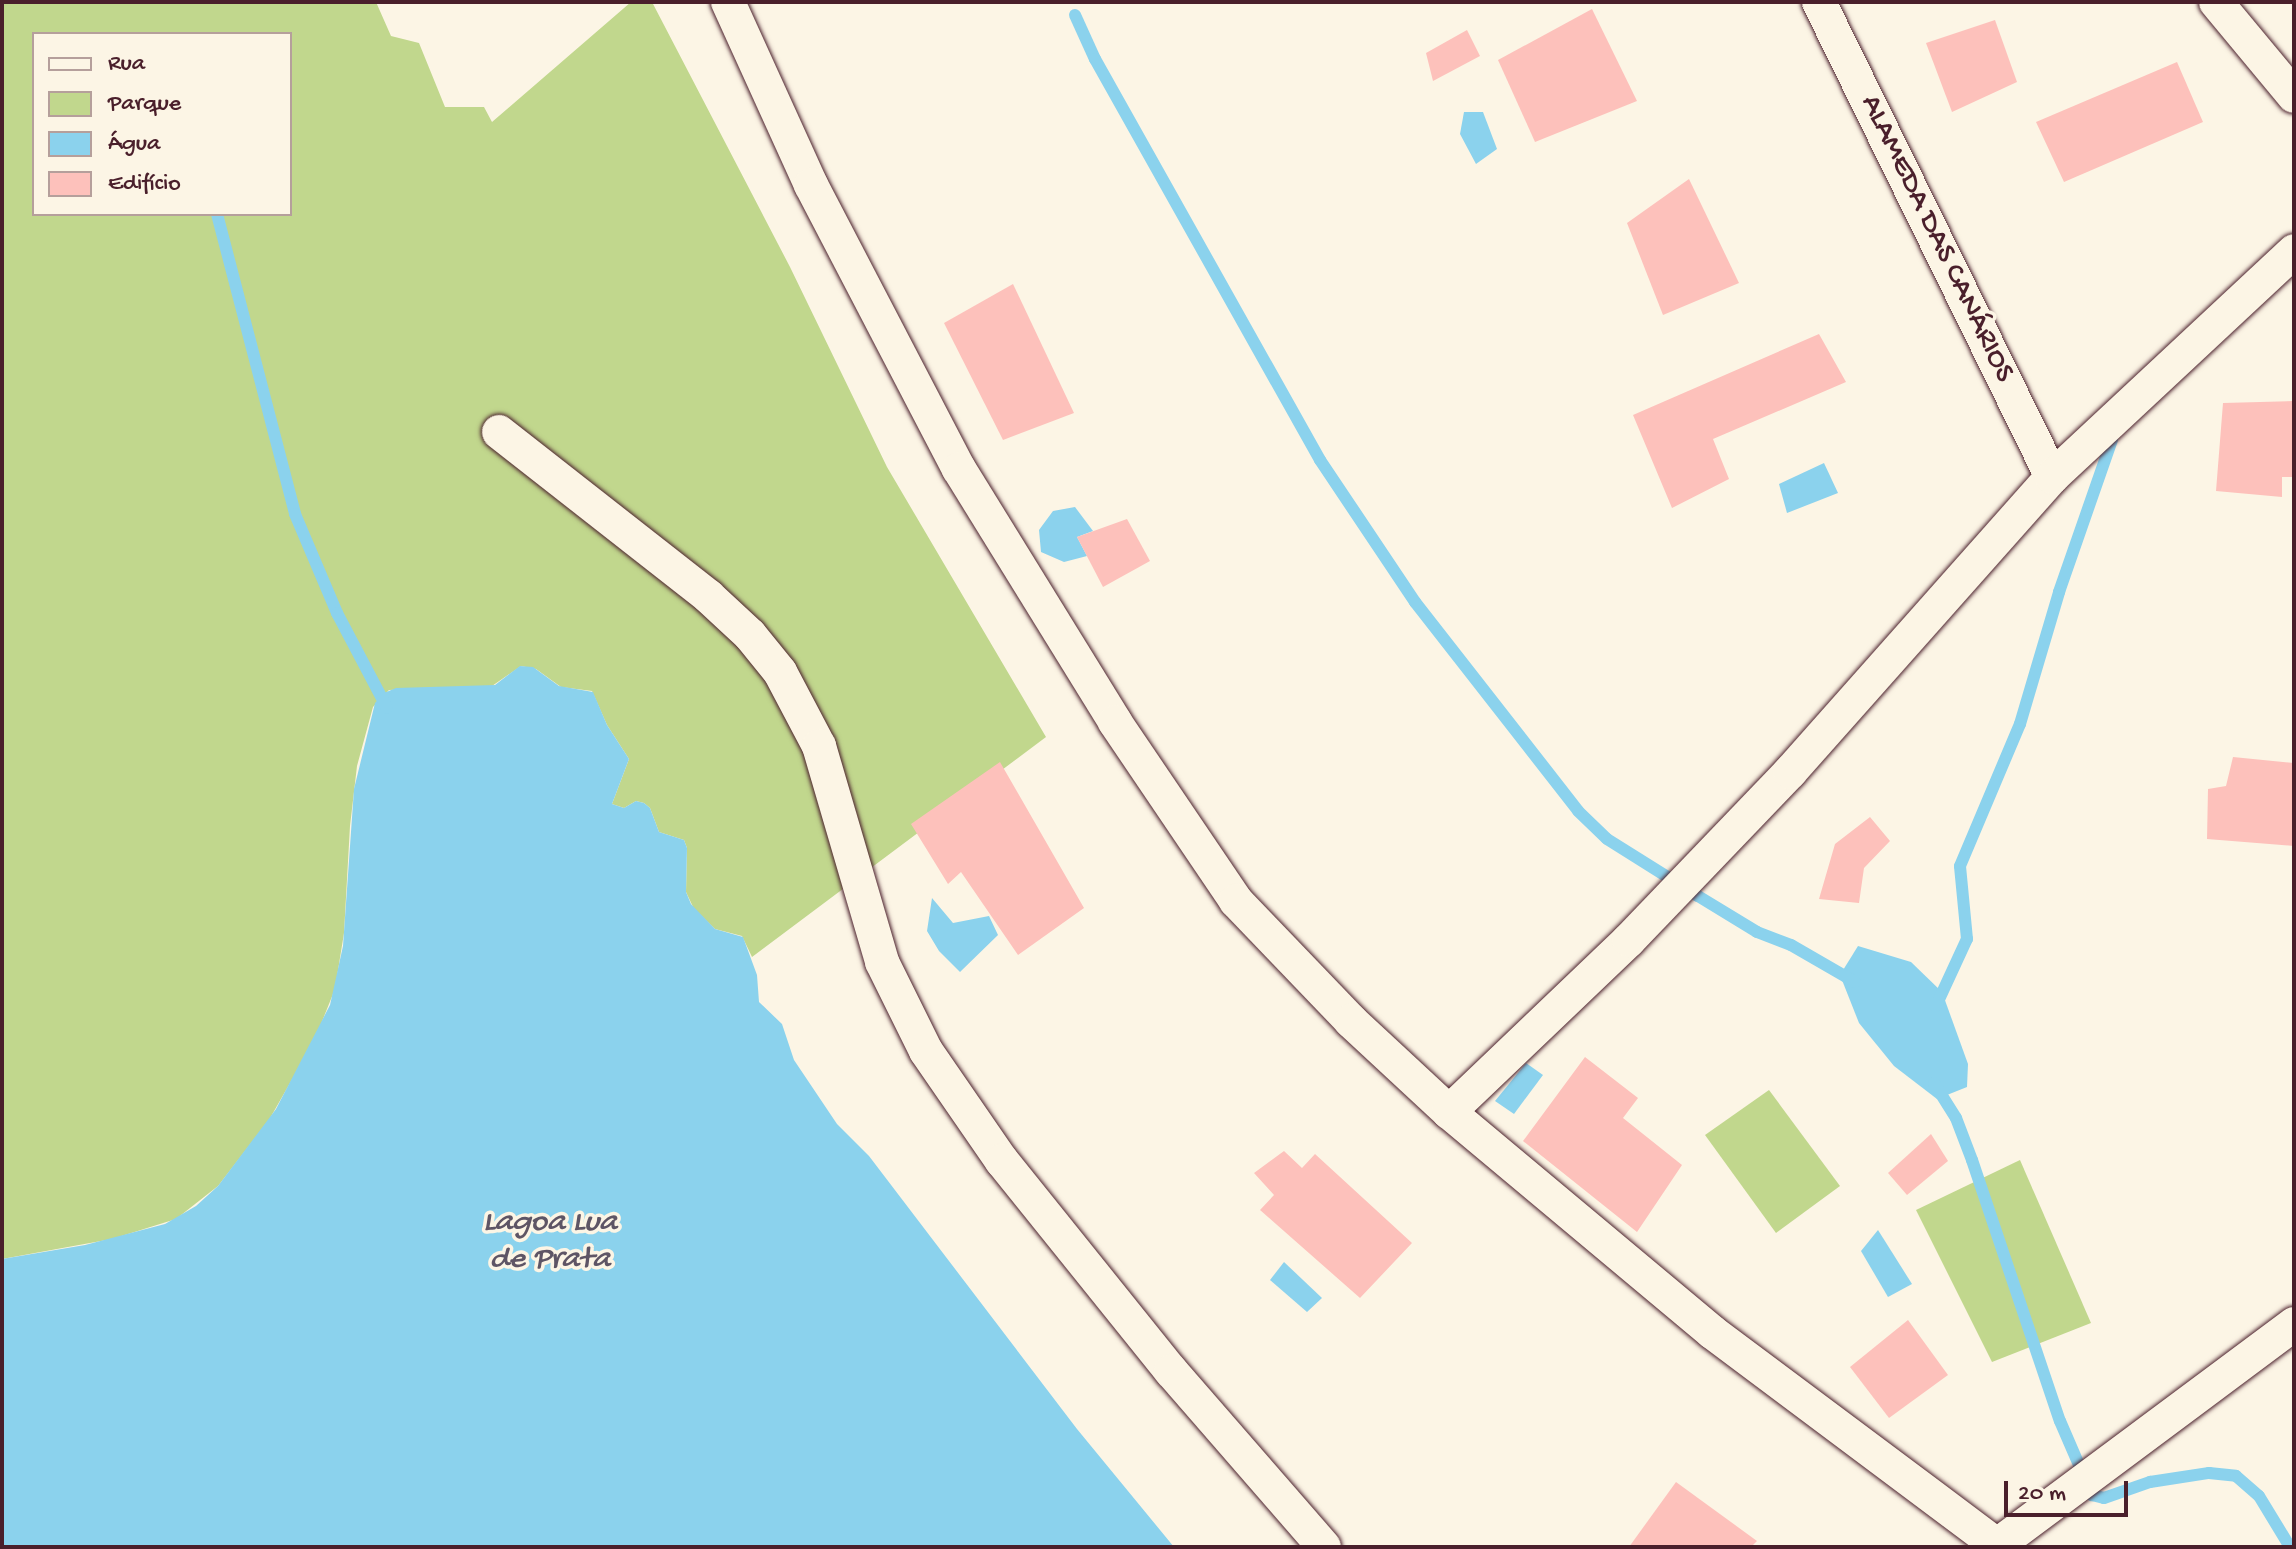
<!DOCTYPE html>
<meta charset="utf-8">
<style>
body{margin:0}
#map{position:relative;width:2296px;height:1549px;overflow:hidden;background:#fcf5e5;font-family:"Gochi Hand",sans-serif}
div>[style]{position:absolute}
.green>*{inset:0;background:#c1d78d}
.water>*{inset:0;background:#8bd2ed}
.stream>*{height:12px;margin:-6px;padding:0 6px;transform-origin:6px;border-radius:6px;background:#8bd2ed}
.building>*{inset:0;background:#fdc1bb}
.roads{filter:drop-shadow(0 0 2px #4a1f2b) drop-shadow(0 0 2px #4a1f2b)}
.minor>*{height:34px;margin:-17px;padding:0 17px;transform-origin:17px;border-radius:17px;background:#fcf5e5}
span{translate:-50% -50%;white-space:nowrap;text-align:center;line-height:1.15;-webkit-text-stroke:7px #fcf5e5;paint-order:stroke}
.street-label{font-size:30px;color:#4a1f2b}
.water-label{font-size:32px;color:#5e5565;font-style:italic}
.frame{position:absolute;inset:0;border:4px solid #4a1f2b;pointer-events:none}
.legend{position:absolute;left:32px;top:32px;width:260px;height:184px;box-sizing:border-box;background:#fcf5e5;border:2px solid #b59f9b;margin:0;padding:10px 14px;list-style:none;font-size:24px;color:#4a1f2b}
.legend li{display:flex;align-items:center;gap:16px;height:40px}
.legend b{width:40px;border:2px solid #b59f9b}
.scale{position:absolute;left:2004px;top:1481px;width:124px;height:36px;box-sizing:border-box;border:4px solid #4a1f2b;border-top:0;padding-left:10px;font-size:24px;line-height:28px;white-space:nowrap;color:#4a1f2b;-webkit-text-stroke:6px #fcf5e5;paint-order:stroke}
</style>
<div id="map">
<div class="green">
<i style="clip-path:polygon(evenodd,2px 2px,376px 2px,391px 36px,419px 43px,445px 107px,484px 107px,492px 122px,631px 2px,652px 2px,790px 267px,887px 467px,1046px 737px,752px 957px,742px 936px,715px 929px,694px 909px,686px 892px,687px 848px,684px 840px,659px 832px,650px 808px,644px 803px,636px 801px,624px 808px,612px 804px,629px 759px,607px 725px,592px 691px,561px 687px,536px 669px,521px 666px,492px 686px,389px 690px,373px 707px,357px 766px,350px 826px,344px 933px,335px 989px,315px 1039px,269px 1120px,218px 1186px,176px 1219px,112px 1239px,2px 1259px,2px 2px,34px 34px,290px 34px,290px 214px,34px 214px,34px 34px)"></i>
<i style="clip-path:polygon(1769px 1090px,1840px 1186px,1776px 1233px,1705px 1135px)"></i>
<i style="clip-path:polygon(2020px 1160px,2091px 1323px,1992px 1362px,1916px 1210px)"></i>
</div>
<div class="water">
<i style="clip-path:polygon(1464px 112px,1483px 112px,1497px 149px,1476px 164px,1460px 134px)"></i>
<i style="clip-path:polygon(1824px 463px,1838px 493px,1787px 513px,1779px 484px)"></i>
<i style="clip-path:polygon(1075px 507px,1093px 531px,1077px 537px,1087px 556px,1064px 562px,1041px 552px,1039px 530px,1053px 511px)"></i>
<i style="clip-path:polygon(520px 666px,533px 667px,559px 686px,593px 692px,607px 725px,629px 759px,612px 804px,624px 808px,636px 801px,644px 803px,650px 808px,659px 832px,684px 840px,687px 848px,686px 892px,691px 904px,715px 929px,743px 937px,757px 975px,759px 1002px,782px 1024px,794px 1060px,837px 1124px,869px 1156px,1077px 1429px,1174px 1547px,2px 1547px,2px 1259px,85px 1245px,165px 1224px,196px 1206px,218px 1186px,276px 1109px,330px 1005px,343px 946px,354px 789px,375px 703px,384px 693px,396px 688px,495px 685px)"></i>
<i style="clip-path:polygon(932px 898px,953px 923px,989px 916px,998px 935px,960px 972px,939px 951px,927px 931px)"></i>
<i style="clip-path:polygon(1858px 946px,1911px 962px,1942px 992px,1968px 1064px,1967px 1087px,1937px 1099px,1894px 1066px,1859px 1023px,1840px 975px)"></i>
<i style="clip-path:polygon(1526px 1063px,1543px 1075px,1514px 1114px,1495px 1101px)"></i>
<i style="clip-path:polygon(1878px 1230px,1912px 1284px,1888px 1297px,1861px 1251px)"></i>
<i style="clip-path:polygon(1284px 1262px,1322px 1298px,1307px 1312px,1270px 1280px)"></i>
</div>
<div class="stream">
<i style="left:1075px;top:15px;width:48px;rotate:65.6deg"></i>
<i style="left:1095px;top:59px;width:460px;rotate:60.7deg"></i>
<i style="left:1320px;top:460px;width:171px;rotate:56.2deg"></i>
<i style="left:1415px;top:602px;width:265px;rotate:52deg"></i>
<i style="left:1578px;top:811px;width:40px;rotate:44deg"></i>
<i style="left:1607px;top:839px;width:107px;rotate:32.1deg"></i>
<i style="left:1698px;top:896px;width:69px;rotate:31.4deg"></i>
<i style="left:1757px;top:932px;width:36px;rotate:21deg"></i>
<i style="left:1791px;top:945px;width:74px;rotate:30deg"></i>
<i style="left:217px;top:214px;width:310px;rotate:75.4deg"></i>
<i style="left:295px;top:514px;width:108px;rotate:67deg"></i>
<i style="left:337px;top:613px;width:107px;rotate:62.2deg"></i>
<i style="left:1936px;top:1006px;width:74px;rotate:-65.2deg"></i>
<i style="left:1967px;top:939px;width:73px;rotate:-95.5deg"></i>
<i style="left:1960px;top:866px;width:154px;rotate:-67.1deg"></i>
<i style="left:2020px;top:724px;width:138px;rotate:-73.5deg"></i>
<i style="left:2059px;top:592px;width:161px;rotate:-70.8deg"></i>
<i style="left:1934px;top:1083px;width:41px;rotate:57.8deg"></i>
<i style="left:1956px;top:1118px;width:45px;rotate:69.1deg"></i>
<i style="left:1972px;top:1160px;width:275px;rotate:71.4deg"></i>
<i style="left:2060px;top:1421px;width:81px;rotate:66.6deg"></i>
<i style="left:2092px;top:1495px;width:12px;rotate:14deg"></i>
<i style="left:2104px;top:1498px;width:49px;rotate:-19.2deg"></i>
<i style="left:2150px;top:1482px;width:60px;rotate:-8.7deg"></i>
<i style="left:2209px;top:1473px;width:27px;rotate:6deg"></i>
<i style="left:2236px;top:1476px;width:30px;rotate:41deg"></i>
<i style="left:2259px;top:1496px;width:60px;rotate:58.7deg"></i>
</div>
<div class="building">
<i style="clip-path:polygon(1592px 9px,1637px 101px,1535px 142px,1498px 60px)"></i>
<i style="clip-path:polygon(1995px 20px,2017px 82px,1952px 112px,1926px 43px)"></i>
<i style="clip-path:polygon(1467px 30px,1480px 56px,1433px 81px,1426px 53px)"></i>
<i style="clip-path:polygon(2177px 62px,2203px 122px,2064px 182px,2036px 122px)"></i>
<i style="clip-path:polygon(1689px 179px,1739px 283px,1663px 315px,1627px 223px)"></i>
<i style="clip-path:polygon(1013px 284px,1074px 413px,1003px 440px,944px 323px)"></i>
<i style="clip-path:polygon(1819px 334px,1846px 382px,1713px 439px,1729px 479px,1672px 508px,1633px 415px)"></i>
<i style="clip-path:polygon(2294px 401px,2294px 477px,2282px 477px,2282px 497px,2216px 491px,2223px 403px)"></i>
<i style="clip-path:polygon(1127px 519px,1150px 561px,1103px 587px,1077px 537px)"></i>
<i style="clip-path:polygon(2233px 757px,2294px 763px,2294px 846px,2207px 839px,2208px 789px,2226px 786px)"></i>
<i style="clip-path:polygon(1000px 762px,1084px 908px,1018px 955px,961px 872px,948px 884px,911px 824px)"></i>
<i style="clip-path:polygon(1870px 817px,1890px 841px,1864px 868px,1859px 903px,1819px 899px,1835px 844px)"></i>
<i style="clip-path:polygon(1585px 1057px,1638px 1098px,1623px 1118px,1682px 1165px,1637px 1232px,1523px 1141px)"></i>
<i style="clip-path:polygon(1931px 1134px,1948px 1161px,1907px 1195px,1888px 1173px)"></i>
<i style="clip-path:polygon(1284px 1151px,1302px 1168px,1315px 1154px,1412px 1243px,1360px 1298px,1260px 1210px,1274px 1195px,1254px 1173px)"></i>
<i style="clip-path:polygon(1908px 1320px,1948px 1375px,1889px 1418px,1850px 1367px)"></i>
<i style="clip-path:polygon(1676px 1482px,1757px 1541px,1751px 1547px,1629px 1547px)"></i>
</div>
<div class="roads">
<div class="minor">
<i style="left:728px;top:2px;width:201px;rotate:65.6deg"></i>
<i style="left:811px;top:185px;width:320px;rotate:62.5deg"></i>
<i style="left:959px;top:469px;width:297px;rotate:58.3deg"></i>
<i style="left:1115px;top:722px;width:216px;rotate:55.9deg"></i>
<i style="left:1236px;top:901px;width:166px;rotate:46.2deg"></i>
<i style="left:1351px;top:1021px;width:134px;rotate:42.9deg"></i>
<i style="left:1449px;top:1112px;width:343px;rotate:39.9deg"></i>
<i style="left:1712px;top:1332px;width:356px;rotate:36.8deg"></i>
<i style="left:1819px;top:2px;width:529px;rotate:63.87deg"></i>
<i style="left:2216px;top:2px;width:122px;rotate:50.3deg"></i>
<i style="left:499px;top:432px;width:266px;rotate:38.1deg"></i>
<i style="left:708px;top:596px;width:57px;rotate:42.9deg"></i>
<i style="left:750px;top:635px;width:48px;rotate:51deg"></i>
<i style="left:780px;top:672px;width:84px;rotate:62.2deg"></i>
<i style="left:819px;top:746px;width:225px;rotate:73.7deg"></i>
<i style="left:882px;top:962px;width:99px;rotate:63.7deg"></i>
<i style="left:926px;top:1051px;width:134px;rotate:55.4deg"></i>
<i style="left:1002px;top:1161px;width:270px;rotate:51.2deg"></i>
<i style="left:1171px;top:1371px;width:233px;rotate:49deg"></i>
<i style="left:1449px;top:1112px;width:249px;rotate:-43.7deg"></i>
<i style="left:1629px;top:940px;width:233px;rotate:-46.2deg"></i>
<i style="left:1790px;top:772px;width:395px;rotate:-48.4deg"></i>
<i style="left:2052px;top:477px;width:331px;rotate:-43deg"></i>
<i style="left:1995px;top:1547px;width:373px;rotate:-36.7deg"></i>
</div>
</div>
<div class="street-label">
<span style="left:1936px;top:239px;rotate:64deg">ALAMEDA DAS CANÁRIOS</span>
</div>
<div class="water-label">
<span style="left:550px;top:1242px">Lagoa Lua<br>de Prata</span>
</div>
<div class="frame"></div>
<ul class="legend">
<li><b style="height:10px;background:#fcf5e5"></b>Rua</li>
<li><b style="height:22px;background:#c1d78d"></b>Parque</li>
<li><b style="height:22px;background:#8bd2ed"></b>Água</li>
<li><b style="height:22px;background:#fdc1bb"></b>Edifício</li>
</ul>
<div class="scale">20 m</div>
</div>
